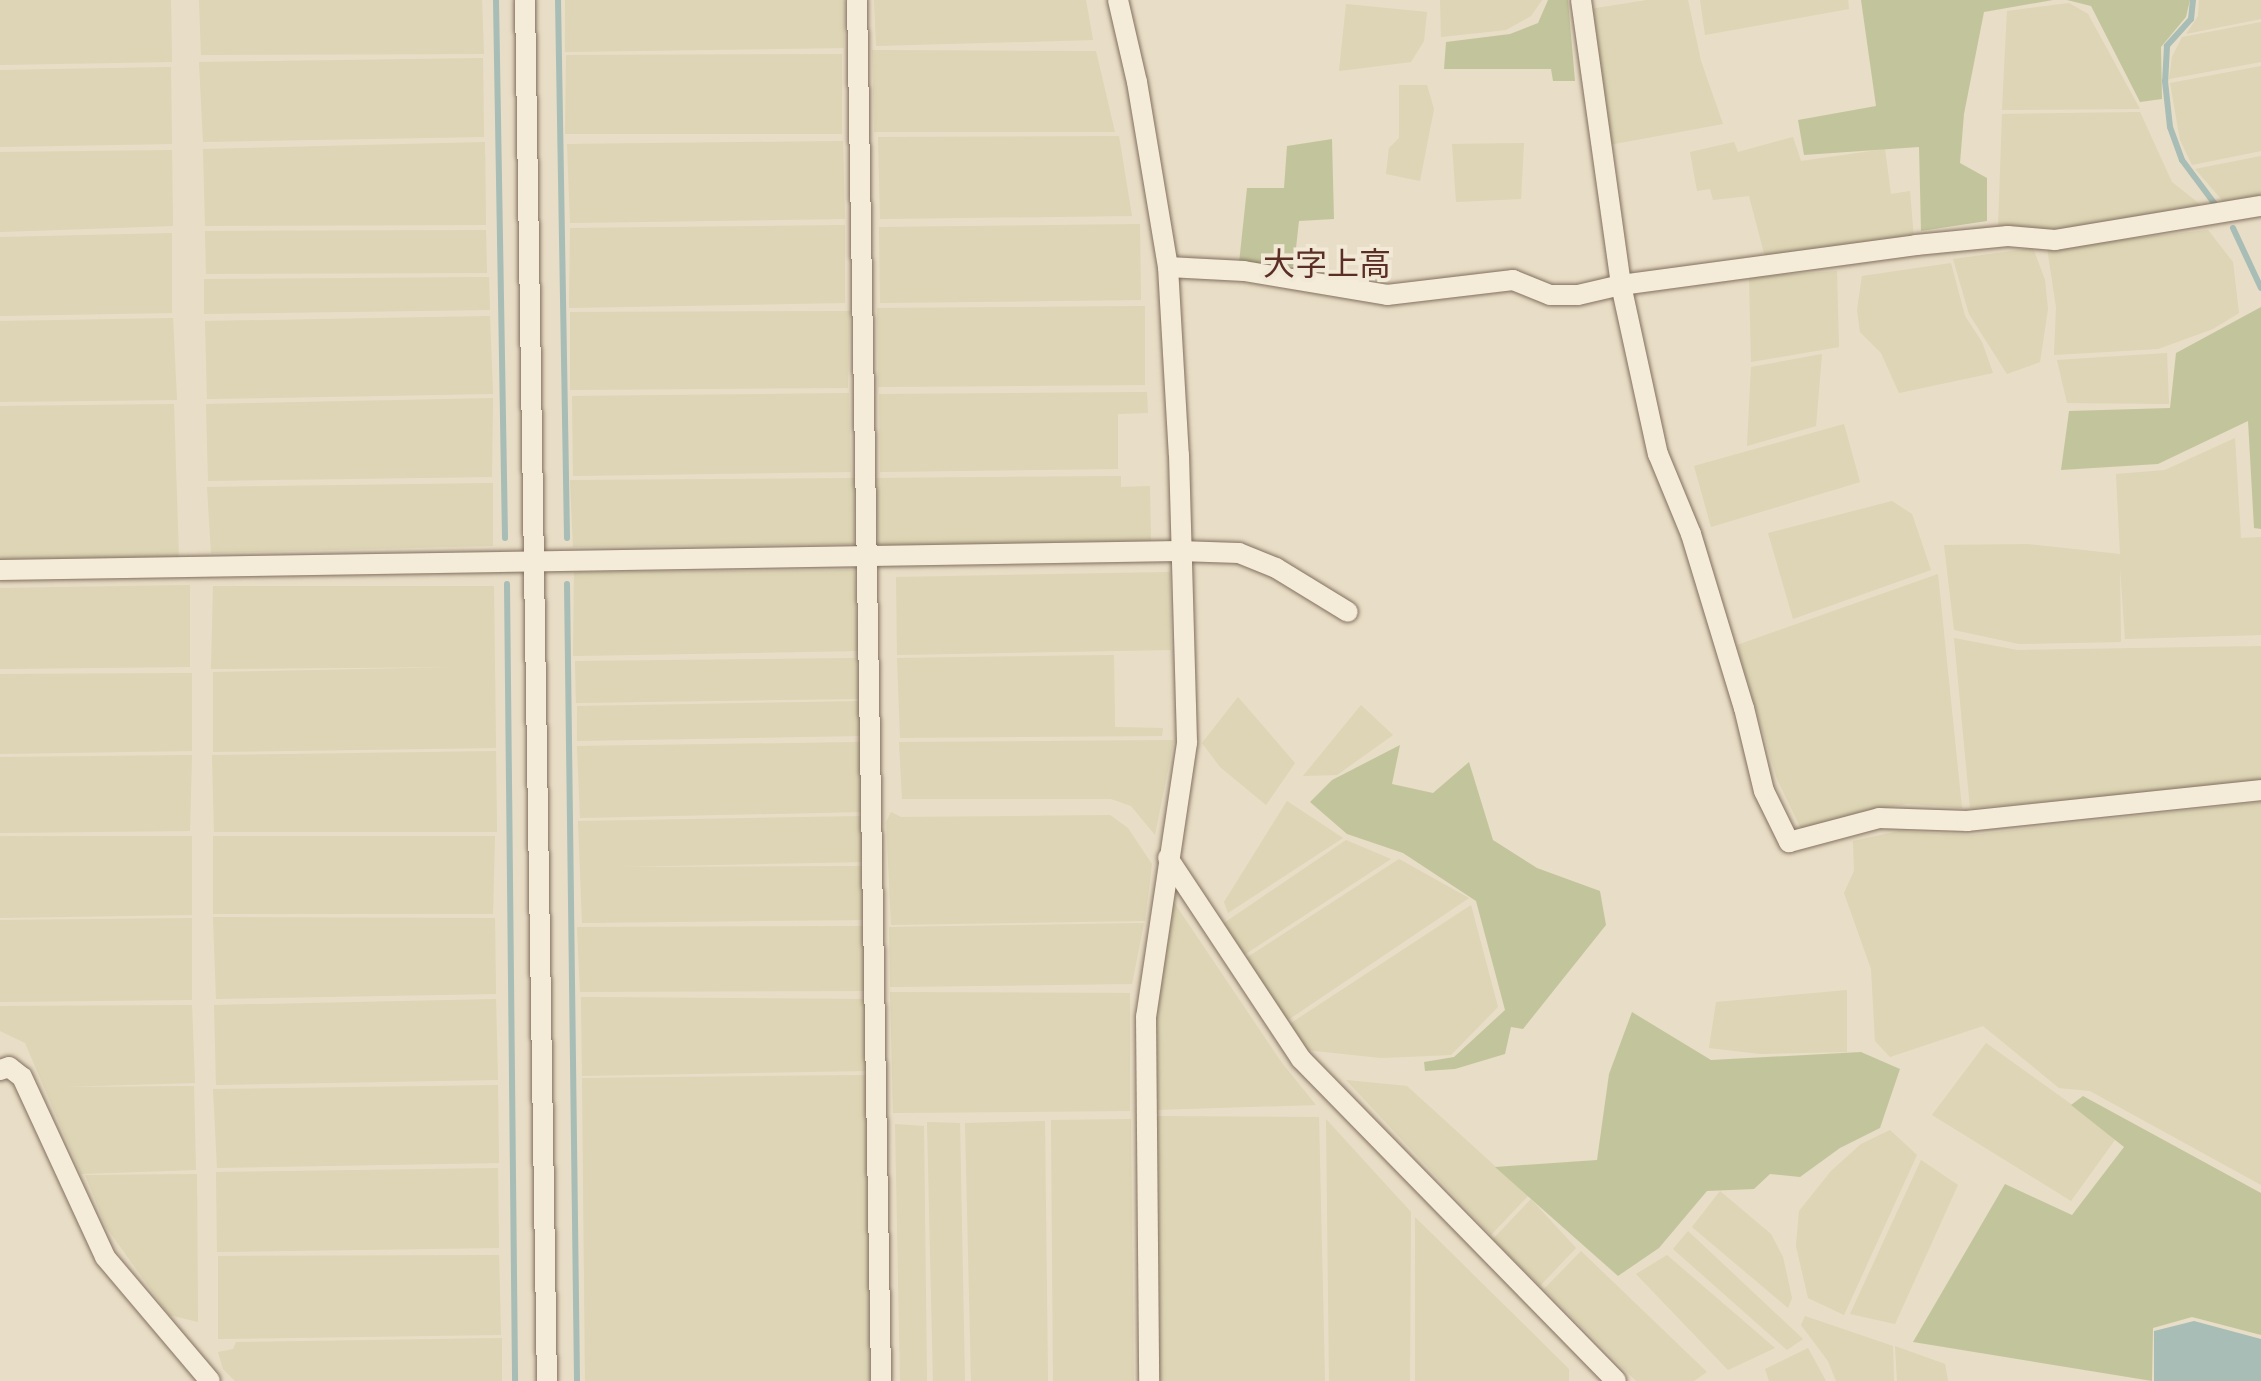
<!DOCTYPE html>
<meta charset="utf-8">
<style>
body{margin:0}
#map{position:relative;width:2261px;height:1381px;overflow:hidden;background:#e8ddc6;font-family:"Playfair Display","Noto Sans JP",serif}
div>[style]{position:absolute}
.farmland>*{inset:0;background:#ddd5b5}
.green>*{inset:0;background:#c2c59c}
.water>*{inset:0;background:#a7bdb6}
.stream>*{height:6px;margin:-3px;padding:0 3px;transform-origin:3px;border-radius:3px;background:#a7bdb6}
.roads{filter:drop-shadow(0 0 2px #82705e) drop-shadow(0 0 2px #82705e)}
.minor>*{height:20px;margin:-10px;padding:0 10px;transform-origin:10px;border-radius:10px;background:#f4ebd8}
span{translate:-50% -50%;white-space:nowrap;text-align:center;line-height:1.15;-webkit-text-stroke:8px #f1e8d5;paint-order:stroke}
.quarter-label{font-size:32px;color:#5b2e25}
</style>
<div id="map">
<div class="farmland">
<i style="clip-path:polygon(0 0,171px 0,172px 62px,0 65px)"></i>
<i style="clip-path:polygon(199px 0,482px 0,484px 54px,201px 55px)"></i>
<i style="clip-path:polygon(565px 0,845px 0,844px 48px,565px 52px)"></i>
<i style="clip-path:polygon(874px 0,1086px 0,1093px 40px,876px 46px)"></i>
<i style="clip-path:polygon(1440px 0,1542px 0,1531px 16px,1506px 30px,1441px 37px)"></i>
<i style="clip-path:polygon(1647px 0,1688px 0,1701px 61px,1723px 124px,1609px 145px,1590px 9px)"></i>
<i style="clip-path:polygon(1700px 0,1848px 0,1849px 9px,1705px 35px)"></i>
<i style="clip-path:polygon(2199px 0,2261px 0,2261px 19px,2186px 34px,2198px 16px)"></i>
<i style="clip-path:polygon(2069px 3px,2088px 14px,2140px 109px,2002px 110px,2007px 11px)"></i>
<i style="clip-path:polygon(1346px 4px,1427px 12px,1424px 41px,1411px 62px,1339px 71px)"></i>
<i style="clip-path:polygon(2261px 22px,2261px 62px,2169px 79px,2172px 57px,2182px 37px)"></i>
<i style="clip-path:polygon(872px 50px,1096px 51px,1115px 132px,874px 132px)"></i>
<i style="clip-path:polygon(842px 54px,842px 134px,565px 134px,566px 55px)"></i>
<i style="clip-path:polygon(483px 58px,484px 137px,203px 142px,199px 62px)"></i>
<i style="clip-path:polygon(2261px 66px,2261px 151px,2192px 165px,2180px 140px,2170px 83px)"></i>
<i style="clip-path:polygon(171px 67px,172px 144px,0 147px,0 70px)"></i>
<i style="clip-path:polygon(1399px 85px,1427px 85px,1434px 109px,1420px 181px,1386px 174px,1389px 148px,1399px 138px)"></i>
<i style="clip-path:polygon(2140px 112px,2172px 182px,2201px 205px,2054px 230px,1998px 228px,2002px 114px)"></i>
<i style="clip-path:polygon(1119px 136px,1132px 216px,880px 219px,878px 137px)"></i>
<i style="clip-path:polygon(1793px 137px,1801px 161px,1885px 149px,1891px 194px,1910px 191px,1914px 239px,1765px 257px,1749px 196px,1713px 200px,1710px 189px,1697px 191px,1690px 152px,1734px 142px,1738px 152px)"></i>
<i style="clip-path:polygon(843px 141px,845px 219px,570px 223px,567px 144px)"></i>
<i style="clip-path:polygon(485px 142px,486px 225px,205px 226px,203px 149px)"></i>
<i style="clip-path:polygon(1524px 143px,1521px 199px,1456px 202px,1452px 144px)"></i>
<i style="clip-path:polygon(172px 150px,173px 226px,0 232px,0 152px)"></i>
<i style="clip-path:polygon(2261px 156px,2261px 201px,2228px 207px,2195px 169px)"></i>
<i style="clip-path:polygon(1140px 224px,1141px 300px,880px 303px,879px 227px)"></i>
<i style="clip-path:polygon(845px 225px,845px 303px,569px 308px,570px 228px)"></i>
<i style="clip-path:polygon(486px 230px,487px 273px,206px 274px,205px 231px)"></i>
<i style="clip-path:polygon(2208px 230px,2233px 262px,2239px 313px,2213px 329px,2158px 349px,2054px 355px,2056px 307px,2047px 248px)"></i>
<i style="clip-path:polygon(172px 233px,172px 313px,0 316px,0 237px)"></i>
<i style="clip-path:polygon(2033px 248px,2045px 280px,2048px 309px,2040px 362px,2007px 374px,1969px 314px,1953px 259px)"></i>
<i style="clip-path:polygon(1951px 263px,1965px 316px,1982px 342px,1993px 373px,1899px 393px,1881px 353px,1860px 332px,1857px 310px,1862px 276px)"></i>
<i style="clip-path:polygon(1837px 271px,1839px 347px,1751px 362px,1749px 277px)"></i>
<i style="clip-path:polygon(489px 277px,490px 310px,204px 314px,204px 279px)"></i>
<i style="clip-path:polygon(1145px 306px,1145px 385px,878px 387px,877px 308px)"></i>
<i style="clip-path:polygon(850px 311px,848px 388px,570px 390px,570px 312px)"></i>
<i style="clip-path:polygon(490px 316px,493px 394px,207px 399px,205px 321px)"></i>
<i style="clip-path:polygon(173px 318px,177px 400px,0 402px,0 321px)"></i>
<i style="clip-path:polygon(2167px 353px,2169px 404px,2067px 403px,2057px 360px)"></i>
<i style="clip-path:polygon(1822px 354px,1816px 426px,1747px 446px,1751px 367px)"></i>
<i style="clip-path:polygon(1147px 392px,1148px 413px,1118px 414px,1118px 469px,880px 472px,879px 394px)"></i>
<i style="clip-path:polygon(849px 393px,851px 472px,573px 476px,572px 396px)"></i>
<i style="clip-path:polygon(493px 398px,492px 477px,208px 481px,206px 404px)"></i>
<i style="clip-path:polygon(174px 404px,179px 559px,0 562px,0 406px)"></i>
<i style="clip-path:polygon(1844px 424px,1860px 482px,1711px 527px,1694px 466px)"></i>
<i style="clip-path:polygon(2235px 438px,2241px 538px,2261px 537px,2261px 635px,2125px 639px,2120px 567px,2121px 642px,2019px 644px,1954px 630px,1944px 545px,2028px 544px,2120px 554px,2116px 474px,2165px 470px)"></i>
<i style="clip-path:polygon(1121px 476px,1121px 487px,1150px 486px,1151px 542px,878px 546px,876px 478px)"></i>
<i style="clip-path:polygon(855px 478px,854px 544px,573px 547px,570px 480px)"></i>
<i style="clip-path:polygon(493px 483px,493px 546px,211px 553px,207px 487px)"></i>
<i style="clip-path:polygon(1892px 501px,1912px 514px,1931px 570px,1793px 619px,1768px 533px)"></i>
<i style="clip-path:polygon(854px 570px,859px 651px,573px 656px,574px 572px)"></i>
<i style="clip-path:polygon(1170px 572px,1171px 650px,897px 655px,896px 577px)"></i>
<i style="clip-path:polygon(1938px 574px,1962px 808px,1907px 804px,1868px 811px,1804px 835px,1777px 779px,1737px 645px)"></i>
<i style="clip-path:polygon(190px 585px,190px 667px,0 669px,0 588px)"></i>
<i style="clip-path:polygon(213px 586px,494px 586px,496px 748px,213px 752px,213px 672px,459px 667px,211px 669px)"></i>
<i style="clip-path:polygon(1954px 638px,2017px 650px,2261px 646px,2261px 784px,1970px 808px)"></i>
<i style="clip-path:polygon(1114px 655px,1115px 727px,1163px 728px,1162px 736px,900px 738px,897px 658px)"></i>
<i style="clip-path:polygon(858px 658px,859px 699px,576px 703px,575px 661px)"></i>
<i style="clip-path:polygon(192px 673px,192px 751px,0 754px,0 674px)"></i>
<i style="clip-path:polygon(1238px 697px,1295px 763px,1266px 805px,1220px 767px,1202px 743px)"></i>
<i style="clip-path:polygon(860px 701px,860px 736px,577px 741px,577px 706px)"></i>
<i style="clip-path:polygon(1361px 705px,1393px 735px,1337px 775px,1303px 776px)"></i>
<i style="clip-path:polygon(1174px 740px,1155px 835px,1131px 806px,1111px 799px,902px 799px,899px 742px)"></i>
<i style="clip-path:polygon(861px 742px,862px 812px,580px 818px,577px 746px)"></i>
<i style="clip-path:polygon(496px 751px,497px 832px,214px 832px,212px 755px)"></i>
<i style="clip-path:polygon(192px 755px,190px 831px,0 833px,0 757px)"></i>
<i style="clip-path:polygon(1287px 801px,1343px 838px,1228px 913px,1224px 902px)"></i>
<i style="clip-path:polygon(2261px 802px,2261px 1185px,2090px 1091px,2059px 1088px,1983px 1026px,1890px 1057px,1875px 1041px,1871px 969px,1844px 893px,1854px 871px,1853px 841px,1899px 831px,1970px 835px)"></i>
<i style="clip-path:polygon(891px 812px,901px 817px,1110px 815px,1128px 828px,1152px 864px,1145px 921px,891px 925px,886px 822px)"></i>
<i style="clip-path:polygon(863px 816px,863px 862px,619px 867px,864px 866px,866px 920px,582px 923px,578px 821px)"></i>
<i style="clip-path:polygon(0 836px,192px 836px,192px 915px,0 918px)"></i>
<i style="clip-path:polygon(213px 836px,495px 836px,493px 914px,213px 914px)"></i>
<i style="clip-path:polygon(1346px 840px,1391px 859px,1244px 955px,1221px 925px)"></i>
<i style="clip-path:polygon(1399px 859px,1469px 898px,1285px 1022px,1243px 960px)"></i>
<i style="clip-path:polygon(1173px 901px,1282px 1063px,1316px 1105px,1154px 1110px,1155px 1015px)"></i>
<i style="clip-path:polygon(1471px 905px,1498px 1007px,1451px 1055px,1381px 1058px,1306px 1050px,1288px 1025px)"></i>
<i style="clip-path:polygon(213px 917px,495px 918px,496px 994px,216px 999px)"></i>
<i style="clip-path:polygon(192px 918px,192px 1000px,0 1002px,0 920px)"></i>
<i style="clip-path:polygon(1144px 923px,1132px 984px,890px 987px,889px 927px)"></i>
<i style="clip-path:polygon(864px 926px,865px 991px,580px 992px,577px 927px)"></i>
<i style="clip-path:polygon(1847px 990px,1847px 1052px,1760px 1054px,1709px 1048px,1716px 1002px)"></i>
<i style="clip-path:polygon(890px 992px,1130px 993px,1130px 1111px,893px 1113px)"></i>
<i style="clip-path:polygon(581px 997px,865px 999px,868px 1071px,582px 1076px)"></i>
<i style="clip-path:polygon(496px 999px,498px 1080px,216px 1085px,214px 1005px)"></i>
<i style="clip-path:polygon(192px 1005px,195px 1083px,63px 1087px,194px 1086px,196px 1170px,81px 1174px,25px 1043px,0 1031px,0 1006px)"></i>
<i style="clip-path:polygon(1986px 1043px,2117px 1137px,2071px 1201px,1932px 1115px)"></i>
<i style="clip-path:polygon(866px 1075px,870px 1381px,585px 1381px,582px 1078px)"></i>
<i style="clip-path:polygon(1346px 1080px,1407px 1086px,1528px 1196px,1491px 1235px)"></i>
<i style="clip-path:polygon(498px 1085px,499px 1163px,217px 1168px,213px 1089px)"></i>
<i style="clip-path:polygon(1154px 1116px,1319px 1117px,1325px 1381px,1158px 1381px)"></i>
<i style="clip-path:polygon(1131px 1119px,1134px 1381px,1053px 1381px,1051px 1120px)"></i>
<i style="clip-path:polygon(1326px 1119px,1411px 1212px,1410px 1381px,1329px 1381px)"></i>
<i style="clip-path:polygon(1045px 1121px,1048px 1381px,971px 1381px,965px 1123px)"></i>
<i style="clip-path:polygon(927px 1122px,960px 1123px,965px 1381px,933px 1381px)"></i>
<i style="clip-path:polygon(895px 1124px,924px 1126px,927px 1381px,900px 1381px)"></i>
<i style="clip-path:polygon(1890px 1130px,1917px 1155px,1844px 1315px,1808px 1298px,1796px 1246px,1799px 1211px,1831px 1171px,1861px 1144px)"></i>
<i style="clip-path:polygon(1921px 1160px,1958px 1185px,1895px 1324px,1850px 1314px)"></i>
<i style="clip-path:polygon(498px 1168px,499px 1248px,217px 1252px,216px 1172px)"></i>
<i style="clip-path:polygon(197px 1174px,198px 1322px,169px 1315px,106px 1227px,85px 1175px)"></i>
<i style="clip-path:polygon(1720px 1191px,1771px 1234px,1783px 1257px,1792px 1298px,1788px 1308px,1692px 1227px)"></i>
<i style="clip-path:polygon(1531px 1199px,1576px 1248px,1540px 1286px,1493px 1239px)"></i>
<i style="clip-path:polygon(1415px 1217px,1569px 1369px,1569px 1381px,1415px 1381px)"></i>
<i style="clip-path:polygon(1688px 1231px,1803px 1339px,1787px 1350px,1673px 1249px)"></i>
<i style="clip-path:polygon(1581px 1251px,1707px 1372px,1694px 1381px,1636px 1381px,1544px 1289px)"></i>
<i style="clip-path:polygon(499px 1255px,501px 1335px,218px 1339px,218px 1256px)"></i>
<i style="clip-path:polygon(1667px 1255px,1775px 1348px,1728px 1370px,1636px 1274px)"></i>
<i style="clip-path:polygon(1805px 1316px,1893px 1346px,1894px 1381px,1836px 1381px,1828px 1361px,1801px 1325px)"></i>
<i style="clip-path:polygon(502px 1338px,502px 1381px,235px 1381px,223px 1369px,218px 1352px,233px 1349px,236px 1342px)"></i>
<i style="clip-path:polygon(1895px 1346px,1945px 1364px,1948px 1381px,1897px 1381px)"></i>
<i style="clip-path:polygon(1808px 1348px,1826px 1381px,1769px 1381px,1765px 1369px)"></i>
</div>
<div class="green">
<i style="clip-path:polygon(1548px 0,1568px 0,1575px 81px,1553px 81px,1551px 69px,1444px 69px,1446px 42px,1510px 34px,1538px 23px)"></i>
<i style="clip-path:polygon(1861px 0,2053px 0,1984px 12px,1964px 114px,1960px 163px,1987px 178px,1987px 221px,1921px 231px,1919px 147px,1804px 155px,1798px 120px,1876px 106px)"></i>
<i style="clip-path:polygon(2067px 0,2190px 0,2186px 17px,2161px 47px,2162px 99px,2140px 102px,2091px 6px)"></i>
<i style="clip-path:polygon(1332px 139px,1334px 219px,1299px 221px,1294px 266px,1239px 263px,1247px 188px,1284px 188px,1287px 146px)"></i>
<i style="clip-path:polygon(2261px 307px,2261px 529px,2254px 528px,2248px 421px,2158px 464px,2061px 470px,2069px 411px,2170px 408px,2176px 353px)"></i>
<i style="clip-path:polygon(1400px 745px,1392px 784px,1433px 793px,1469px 762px,1493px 840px,1537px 868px,1600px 891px,1606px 925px,1523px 1029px,1511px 1027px,1505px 1054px,1455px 1069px,1425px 1071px,1424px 1062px,1454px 1057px,1505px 1010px,1476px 901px,1403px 853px,1347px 834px,1310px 802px,1332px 780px)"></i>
<i style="clip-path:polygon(1632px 1012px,1711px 1060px,1861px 1052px,1900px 1069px,1880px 1128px,1840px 1148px,1800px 1177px,1770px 1174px,1754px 1189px,1707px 1191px,1659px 1248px,1618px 1276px,1495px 1167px,1597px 1160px,1609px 1074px)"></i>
<i style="clip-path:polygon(2083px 1096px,2261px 1193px,2261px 1335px,2192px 1317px,2153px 1328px,2152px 1381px,1913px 1342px,2005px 1184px,2072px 1215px,2124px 1147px,2071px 1105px)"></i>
</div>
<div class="water">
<i style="clip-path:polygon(2194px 1321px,2261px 1339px,2261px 1381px,2154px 1381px,2154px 1331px)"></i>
</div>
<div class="stream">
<i style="left:496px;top:0;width:538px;rotate:89.04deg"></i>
<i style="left:558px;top:0;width:538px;rotate:89.04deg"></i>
<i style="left:2193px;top:0;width:19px;rotate:96deg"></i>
<i style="left:2191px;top:19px;width:36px;rotate:132deg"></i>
<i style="left:2167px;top:46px;width:35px;rotate:93deg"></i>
<i style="left:2165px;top:81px;width:46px;rotate:83.8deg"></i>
<i style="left:2170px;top:127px;width:35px;rotate:70deg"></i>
<i style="left:2182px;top:160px;width:54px;rotate:53.3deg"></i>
<i style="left:2233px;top:228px;width:66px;rotate:65deg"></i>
<i style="left:507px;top:584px;width:797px;rotate:89.42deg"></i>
<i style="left:567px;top:584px;width:797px;rotate:89.28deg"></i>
</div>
<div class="roads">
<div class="minor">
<i style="left:525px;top:0;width:1381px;rotate:89.09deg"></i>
<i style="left:857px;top:0;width:1381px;rotate:89deg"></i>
<i style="left:1118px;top:0;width:84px;rotate:77deg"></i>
<i style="left:1137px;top:82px;width:188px;rotate:80.5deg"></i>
<i style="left:1168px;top:267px;width:188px;rotate:86.7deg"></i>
<i style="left:1179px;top:455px;width:288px;rotate:88.4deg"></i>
<i style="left:1187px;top:743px;width:276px;rotate:98.5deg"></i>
<i style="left:1146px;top:1016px;width:365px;rotate:89.5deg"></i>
<i style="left:1581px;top:0;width:288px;rotate:82deg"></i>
<i style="left:1621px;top:285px;width:173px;rotate:77.7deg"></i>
<i style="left:1658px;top:454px;width:87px;rotate:67.6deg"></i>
<i style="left:1691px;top:534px;width:182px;rotate:73.1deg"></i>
<i style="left:1744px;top:708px;width:85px;rotate:76.5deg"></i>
<i style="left:1764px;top:791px;width:57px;rotate:63.9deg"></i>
<i style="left:1789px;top:842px;width:93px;rotate:-14.9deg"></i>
<i style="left:1879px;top:818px;width:88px;rotate:2deg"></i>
<i style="left:1967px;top:821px;width:296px;rotate:-6deg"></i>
<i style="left:1168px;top:267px;width:76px;rotate:3deg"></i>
<i style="left:1244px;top:271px;width:145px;rotate:9.5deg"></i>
<i style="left:1387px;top:295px;width:127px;rotate:-6.8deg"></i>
<i style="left:1513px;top:280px;width:40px;rotate:22deg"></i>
<i style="left:1550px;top:295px;width:28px"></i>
<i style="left:1578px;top:295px;width:44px;rotate:-13.1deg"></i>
<i style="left:1621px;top:285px;width:298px;rotate:-7.7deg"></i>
<i style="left:1916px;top:245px;width:92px;rotate:-5.6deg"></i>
<i style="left:2008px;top:236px;width:47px;rotate:4.9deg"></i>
<i style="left:2055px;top:240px;width:209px;rotate:-9.4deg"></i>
<i style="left:0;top:570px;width:1179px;rotate:-0.92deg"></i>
<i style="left:1179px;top:551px;width:60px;rotate:1.9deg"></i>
<i style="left:1239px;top:553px;width:40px;rotate:22deg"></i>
<i style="left:1276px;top:568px;width:84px;rotate:31.4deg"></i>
<i style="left:1168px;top:858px;width:241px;rotate:56.5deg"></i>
<i style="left:1301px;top:1059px;width:450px;rotate:45.6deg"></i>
<i style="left:0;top:1070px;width:9px;rotate:-18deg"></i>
<i style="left:9px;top:1067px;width:16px;rotate:38deg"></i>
<i style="left:22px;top:1077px;width:198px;rotate:65.2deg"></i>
<i style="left:105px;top:1257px;width:162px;rotate:49.7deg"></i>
</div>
</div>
<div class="quarter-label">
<span style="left:1327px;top:262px">大字上高</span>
</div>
</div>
